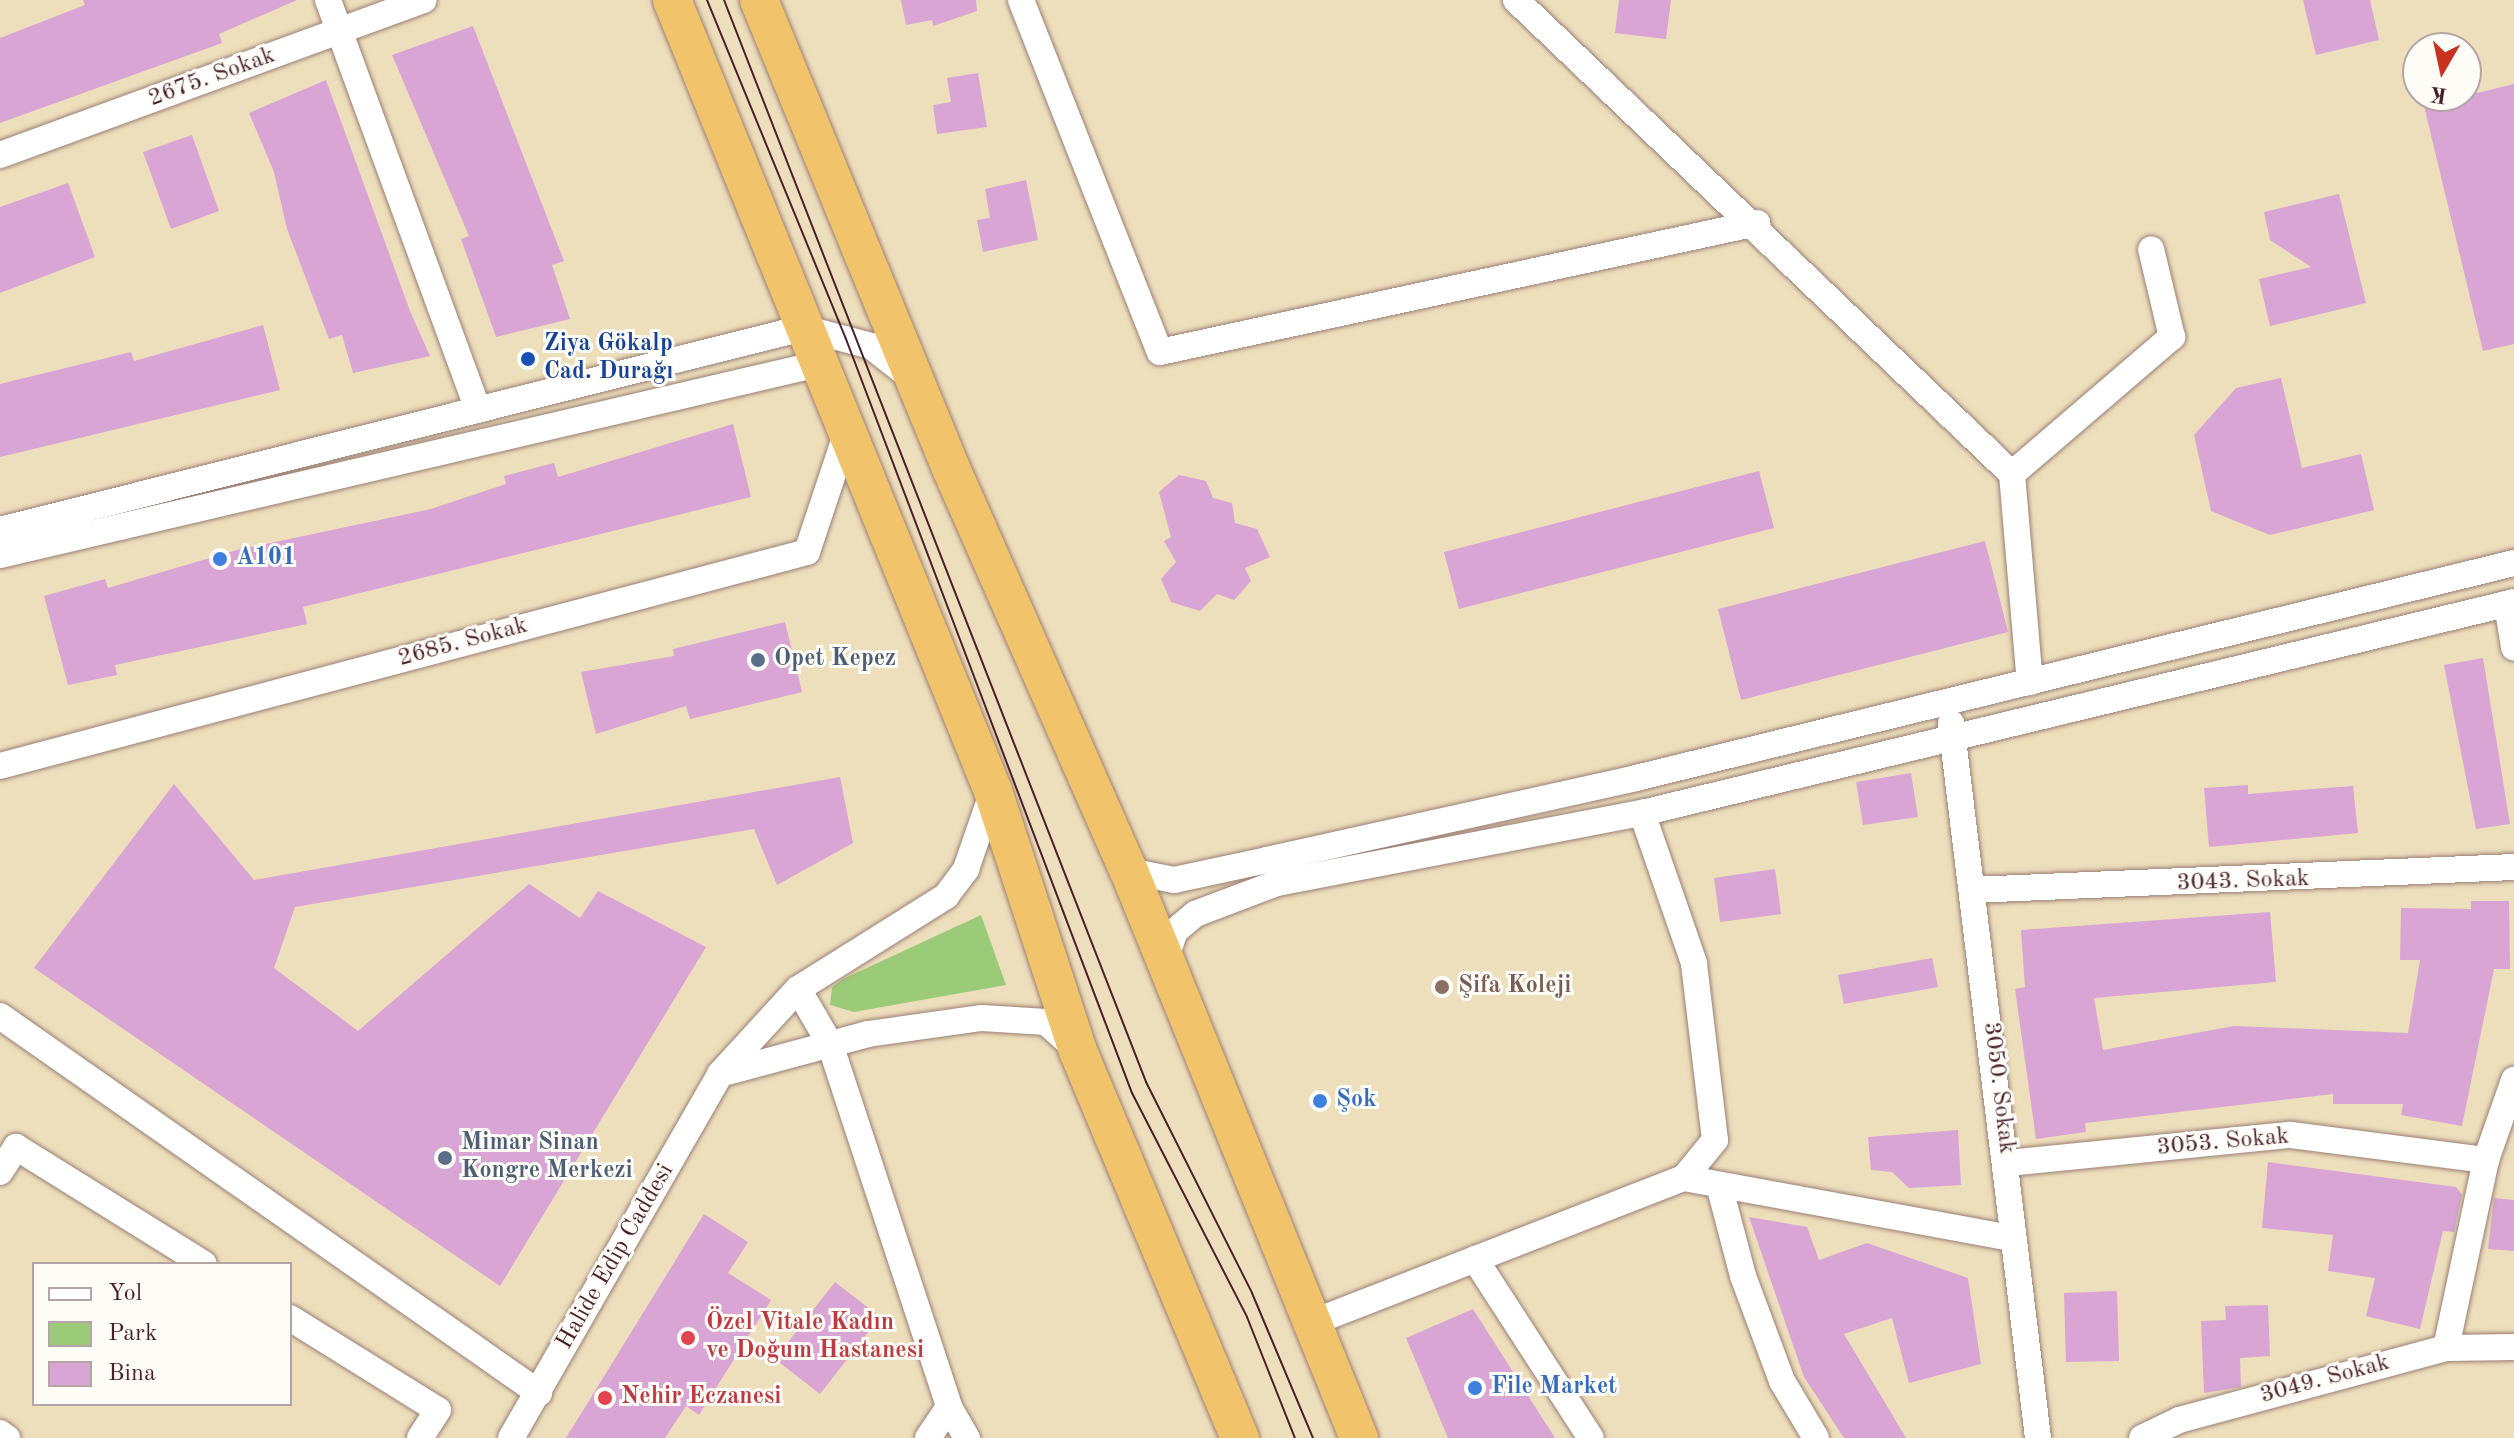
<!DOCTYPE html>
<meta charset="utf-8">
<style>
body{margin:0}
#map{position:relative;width:2514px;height:1438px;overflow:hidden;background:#eddfbc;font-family:"Old Standard TT",serif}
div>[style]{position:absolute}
.green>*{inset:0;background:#9bca78}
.building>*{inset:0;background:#d8a5d4}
.roads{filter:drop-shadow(0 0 2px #9c7f74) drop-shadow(0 0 2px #9c7f74)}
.minor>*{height:26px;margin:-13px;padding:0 13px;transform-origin:13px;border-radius:13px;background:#fff}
.highway>*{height:38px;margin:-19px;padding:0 19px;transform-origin:19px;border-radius:19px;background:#f1c36a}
.tram>*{height:2px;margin:-1px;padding:0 1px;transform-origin:1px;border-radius:1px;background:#4a1f2b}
.dots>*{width:22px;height:22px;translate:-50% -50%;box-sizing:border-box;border:4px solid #fdfcf7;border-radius:50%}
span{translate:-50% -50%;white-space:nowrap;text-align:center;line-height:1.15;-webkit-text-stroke:6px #fdfcf7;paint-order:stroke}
.street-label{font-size:24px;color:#4a1f2b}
.transit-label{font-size:24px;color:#164399;font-weight:700}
.left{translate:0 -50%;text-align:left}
.shop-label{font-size:24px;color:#366cbe;font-weight:700}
.service-label{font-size:24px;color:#4e5e75;font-weight:700}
.education-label{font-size:24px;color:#785e54;font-weight:700}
.health-label{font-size:24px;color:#be3a42;font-weight:700}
.legend{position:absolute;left:32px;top:1262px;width:260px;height:144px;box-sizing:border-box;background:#fdfcf7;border:2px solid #b5a4a5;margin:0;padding:10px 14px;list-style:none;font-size:24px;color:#4a1f2b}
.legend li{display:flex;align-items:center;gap:16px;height:40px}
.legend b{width:40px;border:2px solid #b5a4a5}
.north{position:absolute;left:2402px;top:32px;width:80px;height:80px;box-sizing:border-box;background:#fdfcf7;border:2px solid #b5a4a5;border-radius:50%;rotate:189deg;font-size:22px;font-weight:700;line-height:32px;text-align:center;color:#4a1f2b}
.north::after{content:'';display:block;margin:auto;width:28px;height:36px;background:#c8321e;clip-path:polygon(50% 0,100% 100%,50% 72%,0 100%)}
</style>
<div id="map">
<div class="green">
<i style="clip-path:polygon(981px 915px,1006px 985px,854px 1012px,830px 1005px,832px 987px,843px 979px)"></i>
</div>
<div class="building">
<i style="clip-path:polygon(83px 0,297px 0,219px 34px,222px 43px,0 123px,0 38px,85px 5px)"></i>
<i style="clip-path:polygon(901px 0,976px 0,977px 11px,933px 26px,932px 20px,906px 25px)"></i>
<i style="clip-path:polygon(1619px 0,1671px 0,1666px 39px,1615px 33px)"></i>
<i style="clip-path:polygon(2303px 0,2370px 0,2379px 40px,2316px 55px)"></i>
<i style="clip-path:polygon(473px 26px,564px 261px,552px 265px,570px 319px,496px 337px,461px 239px,469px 236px,392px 55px)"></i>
<i style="clip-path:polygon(978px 73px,987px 127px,937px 134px,933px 105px,951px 102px,947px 78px)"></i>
<i style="clip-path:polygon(326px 80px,410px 311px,430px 356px,353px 373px,342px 335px,329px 339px,287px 229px,274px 172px,249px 113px)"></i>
<i style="clip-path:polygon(2514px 84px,2514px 344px,2483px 351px,2424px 106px)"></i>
<i style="clip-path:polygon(192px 135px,219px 211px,171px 229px,143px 152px)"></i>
<i style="clip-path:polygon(1026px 180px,1038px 240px,983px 252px,977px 220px,990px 218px,985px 189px)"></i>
<i style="clip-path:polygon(68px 183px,95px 257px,0 293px,0 207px)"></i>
<i style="clip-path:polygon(2339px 194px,2366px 303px,2270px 326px,2259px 279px,2311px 267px,2270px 240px,2264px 212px)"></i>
<i style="clip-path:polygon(263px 325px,280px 390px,0 457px,0 384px,131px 352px,134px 361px)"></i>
<i style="clip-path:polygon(2281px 378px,2302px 468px,2361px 454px,2374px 510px,2270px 535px,2211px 511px,2194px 435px,2236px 388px)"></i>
<i style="clip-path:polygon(733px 424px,751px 497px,303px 607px,307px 624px,115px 665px,117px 675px,68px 685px,44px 596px,105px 579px,108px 588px,237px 550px,431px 509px,506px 484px,504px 476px,554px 463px,558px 477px)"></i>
<i style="clip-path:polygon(1759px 471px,1774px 528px,1459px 609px,1444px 552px)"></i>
<i style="clip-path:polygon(1179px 475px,1206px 481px,1213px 498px,1232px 503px,1235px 523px,1257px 529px,1270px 557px,1245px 568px,1251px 581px,1234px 600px,1217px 594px,1200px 611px,1171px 602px,1161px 579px,1176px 562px,1164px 541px,1171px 537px,1159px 492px)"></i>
<i style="clip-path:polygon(1985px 541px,2008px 632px,1741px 700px,1718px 609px)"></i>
<i style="clip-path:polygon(785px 622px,802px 692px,690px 719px,686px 706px,596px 734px,581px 672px,674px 656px,673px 649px)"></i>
<i style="clip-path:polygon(2483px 658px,2510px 824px,2476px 829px,2444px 665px)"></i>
<i style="clip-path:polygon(1911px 773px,1918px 817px,1863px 825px,1856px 782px)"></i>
<i style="clip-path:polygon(840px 777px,853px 843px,777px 885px,754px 829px,295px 907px,274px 968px,358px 1031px,529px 884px,580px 918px,598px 891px,706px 947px,500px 1286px,34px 968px,174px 784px,254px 880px)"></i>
<i style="clip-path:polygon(2248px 785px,2248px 794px,2353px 786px,2358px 833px,2209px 847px,2204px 788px)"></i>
<i style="clip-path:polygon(1775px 869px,1781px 914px,1720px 922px,1714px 878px)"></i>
<i style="clip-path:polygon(2471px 901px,2509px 901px,2510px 969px,2494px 969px,2462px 1126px,2401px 1115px,2403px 1104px,2333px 1104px,2333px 1094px,2085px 1123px,2086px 1132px,2036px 1139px,2015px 989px,2025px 987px,2021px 930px,2270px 912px,2276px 982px,2094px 998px,2103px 1050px,2234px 1026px,2408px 1033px,2420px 960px,2400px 960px,2401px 908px,2471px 909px)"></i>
<i style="clip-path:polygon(1932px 958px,1938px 987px,1844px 1004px,1838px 975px)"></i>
<i style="clip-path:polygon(1958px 1130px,1961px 1185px,1909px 1188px,1892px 1172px,1871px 1170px,1868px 1137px)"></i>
<i style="clip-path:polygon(2268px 1162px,2456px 1187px,2462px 1195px,2454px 1232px,2443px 1231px,2420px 1329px,2366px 1316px,2375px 1278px,2328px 1271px,2333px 1235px,2262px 1228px)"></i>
<i style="clip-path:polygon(2494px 1198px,2514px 1200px,2514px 1251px,2488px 1249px)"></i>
<i style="clip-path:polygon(704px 1214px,748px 1242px,728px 1273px,771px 1300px,699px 1415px,686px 1406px,665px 1438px,566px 1438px)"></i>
<i style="clip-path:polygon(1749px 1217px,1807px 1227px,1819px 1260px,1867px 1243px,1968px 1278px,1981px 1364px,1909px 1383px,1892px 1318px,1844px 1334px,1906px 1438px,1844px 1438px,1804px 1377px)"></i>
<i style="clip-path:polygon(835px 1282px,880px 1317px,820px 1394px,775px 1359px)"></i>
<i style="clip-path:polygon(2117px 1291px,2119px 1361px,2066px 1362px,2064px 1293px)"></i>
<i style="clip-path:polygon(2268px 1305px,2270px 1356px,2240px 1358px,2241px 1387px,2204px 1393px,2201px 1321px,2226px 1320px,2225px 1306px)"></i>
<i style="clip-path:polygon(1473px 1309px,1555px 1438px,1448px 1438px,1406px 1338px)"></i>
</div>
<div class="roads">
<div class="minor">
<i style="left:328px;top:0;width:436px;rotate:69.9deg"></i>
<i style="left:1021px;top:0;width:378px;rotate:68.5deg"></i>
<i style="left:1160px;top:352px;width:611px;rotate:-12.19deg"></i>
<i style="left:1516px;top:0;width:686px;rotate:43.7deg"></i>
<i style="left:2012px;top:474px;width:209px;rotate:85.1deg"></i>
<i style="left:0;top:155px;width:451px;rotate:-20.1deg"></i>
<i style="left:2012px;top:474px;width:211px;rotate:-40.6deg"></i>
<i style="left:2172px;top:337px;width:90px;rotate:-103.4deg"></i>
<i style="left:0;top:530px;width:828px;rotate:-14.12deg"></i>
<i style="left:803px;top:328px;width:70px;rotate:14.8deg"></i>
<i style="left:871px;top:346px;width:53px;rotate:38.2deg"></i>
<i style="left:0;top:555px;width:840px;rotate:-13.14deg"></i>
<i style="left:2507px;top:604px;width:44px;rotate:80.8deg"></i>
<i style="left:1951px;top:723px;width:720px;rotate:83.06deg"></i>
<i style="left:0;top:766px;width:835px;rotate:-14.85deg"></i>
<i style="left:807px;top:552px;width:123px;rotate:-71.6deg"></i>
<i style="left:1129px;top:871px;width:46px;rotate:11.3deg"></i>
<i style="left:1174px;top:880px;width:95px;rotate:-12.1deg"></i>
<i style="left:1267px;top:860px;width:378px;rotate:-12.5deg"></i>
<i style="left:1636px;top:778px;width:904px;rotate:-13.76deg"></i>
<i style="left:1972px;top:890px;width:542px;rotate:-2.43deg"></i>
<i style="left:1165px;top:960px;width:31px;rotate:-71deg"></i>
<i style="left:1175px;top:931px;width:26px;rotate:-40deg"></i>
<i style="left:1195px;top:914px;width:88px;rotate:-20.7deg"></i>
<i style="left:1277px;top:883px;width:372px;rotate:-10.9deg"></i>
<i style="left:1642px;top:813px;width:897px;rotate:-13.6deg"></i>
<i style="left:798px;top:989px;width:64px;rotate:59.8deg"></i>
<i style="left:830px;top:1044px;width:382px;rotate:71.8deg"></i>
<i style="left:949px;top:1407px;width:36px;rotate:60deg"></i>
<i style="left:0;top:1016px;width:658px;rotate:34.97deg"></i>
<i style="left:720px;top:1074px;width:153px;rotate:-15.1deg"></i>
<i style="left:868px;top:1034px;width:115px;rotate:-8deg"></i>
<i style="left:982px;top:1018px;width:64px;rotate:3.6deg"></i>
<i style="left:1046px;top:1022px;width:39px;rotate:42deg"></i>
<i style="left:2008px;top:1163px;width:284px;rotate:-5.7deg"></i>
<i style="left:2291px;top:1135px;width:197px;rotate:7.3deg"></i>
<i style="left:0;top:1172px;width:30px;rotate:-57deg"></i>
<i style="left:16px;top:1147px;width:221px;rotate:31.9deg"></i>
<i style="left:1684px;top:1178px;width:331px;rotate:10.4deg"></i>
<i style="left:1719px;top:1185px;width:94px;rotate:75.2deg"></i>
<i style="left:1743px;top:1276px;width:112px;rotate:69.6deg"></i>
<i style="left:1782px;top:1381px;width:66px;rotate:59.2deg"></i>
<i style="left:1475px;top:1259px;width:213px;rotate:57.1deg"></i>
<i style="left:290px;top:1318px;width:174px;rotate:31.9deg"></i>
<i style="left:438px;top:1410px;width:33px;rotate:123deg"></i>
<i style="left:1314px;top:1322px;width:397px;rotate:-21.3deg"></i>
<i style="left:1684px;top:1178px;width:49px;rotate:-50.8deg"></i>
<i style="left:1715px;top:1140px;width:178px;rotate:-96.8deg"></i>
<i style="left:1694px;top:963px;width:159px;rotate:-109.1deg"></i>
<i style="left:2446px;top:1348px;width:192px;rotate:-78deg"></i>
<i style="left:2486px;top:1160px;width:85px;rotate:-70.7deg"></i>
<i style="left:0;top:1433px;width:9px;rotate:36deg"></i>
<i style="left:511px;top:1438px;width:420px;rotate:-60.1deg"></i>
<i style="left:720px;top:1074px;width:115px;rotate:-47.5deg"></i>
<i style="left:798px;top:989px;width:175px;rotate:-32.1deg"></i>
<i style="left:946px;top:896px;width:34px;rotate:-53deg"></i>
<i style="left:966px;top:869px;width:83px;rotate:-70.9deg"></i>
<i style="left:928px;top:1438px;width:37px;rotate:-56deg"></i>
<i style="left:2142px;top:1438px;width:41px;rotate:-25.9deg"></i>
<i style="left:2179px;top:1420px;width:277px;rotate:-15.1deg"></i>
<i style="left:2446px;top:1348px;width:68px;rotate:-0.8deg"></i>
</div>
<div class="highway">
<i style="left:672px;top:0;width:854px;rotate:67.91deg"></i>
<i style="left:993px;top:791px;width:274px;rotate:71.9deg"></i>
<i style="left:1078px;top:1051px;width:420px;rotate:67.3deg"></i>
<i style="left:759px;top:0;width:504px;rotate:67.71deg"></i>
<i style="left:950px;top:466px;width:443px;rotate:66.2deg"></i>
<i style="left:1129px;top:871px;width:612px;rotate:67.92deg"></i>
</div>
</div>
<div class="tram">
<i style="left:707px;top:0;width:366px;rotate:67.7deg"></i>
<i style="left:846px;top:339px;width:806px;rotate:69.23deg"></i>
<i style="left:1132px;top:1093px;width:252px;rotate:62.8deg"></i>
<i style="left:1247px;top:1317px;width:130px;rotate:68.4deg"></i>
<i style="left:724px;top:0;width:1161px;rotate:68.69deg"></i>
<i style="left:1146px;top:1082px;width:236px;rotate:63.3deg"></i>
<i style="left:1252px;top:1293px;width:157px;rotate:67.2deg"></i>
</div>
<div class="dots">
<i style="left:528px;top:359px;background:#1a4fb4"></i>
<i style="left:220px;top:559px;background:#3f7fe0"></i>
<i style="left:758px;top:660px;background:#5c6f8a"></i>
<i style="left:1442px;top:987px;background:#8d6e63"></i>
<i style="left:1320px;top:1101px;background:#3f7fe0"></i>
<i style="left:445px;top:1158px;background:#5c6f8a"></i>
<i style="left:688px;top:1338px;background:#e0444e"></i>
<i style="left:1475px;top:1388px;background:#3f7fe0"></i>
<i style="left:605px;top:1398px;background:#e0444e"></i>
</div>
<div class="street-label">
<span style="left:212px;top:78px;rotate:-20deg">2675. Sokak</span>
<span style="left:463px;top:643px;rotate:-15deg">2685. Sokak</span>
<span style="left:2243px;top:882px;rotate:-2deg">3043. Sokak</span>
<span style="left:1998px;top:1088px;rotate:83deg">3050. Sokak</span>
<span style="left:2223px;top:1143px;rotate:-5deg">3053. Sokak</span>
<span style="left:616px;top:1257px;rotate:-60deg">Halide Edip Caddesi</span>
<span style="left:2325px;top:1380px;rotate:-15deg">3049. Sokak</span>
</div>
<div class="transit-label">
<span class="left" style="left:544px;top:359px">Ziya Gökalp<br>Cad. Durağı</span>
</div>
<div class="shop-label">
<span class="left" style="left:236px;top:559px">A101</span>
<span class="left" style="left:1336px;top:1101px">Şok</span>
<span class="left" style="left:1491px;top:1388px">File Market</span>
</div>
<div class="service-label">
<span class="left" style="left:774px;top:660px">Opet Kepez</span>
<span class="left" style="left:461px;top:1158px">Mimar Sinan<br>Kongre Merkezi</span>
</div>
<div class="education-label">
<span class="left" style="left:1458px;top:987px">Şifa Koleji</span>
</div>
<div class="health-label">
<span class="left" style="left:706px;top:1338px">Özel Vitale Kadın<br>ve Doğum Hastanesi</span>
<span class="left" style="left:621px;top:1398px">Nehir Eczanesi</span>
</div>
<ul class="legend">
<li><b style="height:10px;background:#fff"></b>Yol</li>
<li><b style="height:22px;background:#9bca78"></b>Park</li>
<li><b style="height:22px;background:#d8a5d4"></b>Bina</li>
</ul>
<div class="north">K</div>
</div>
